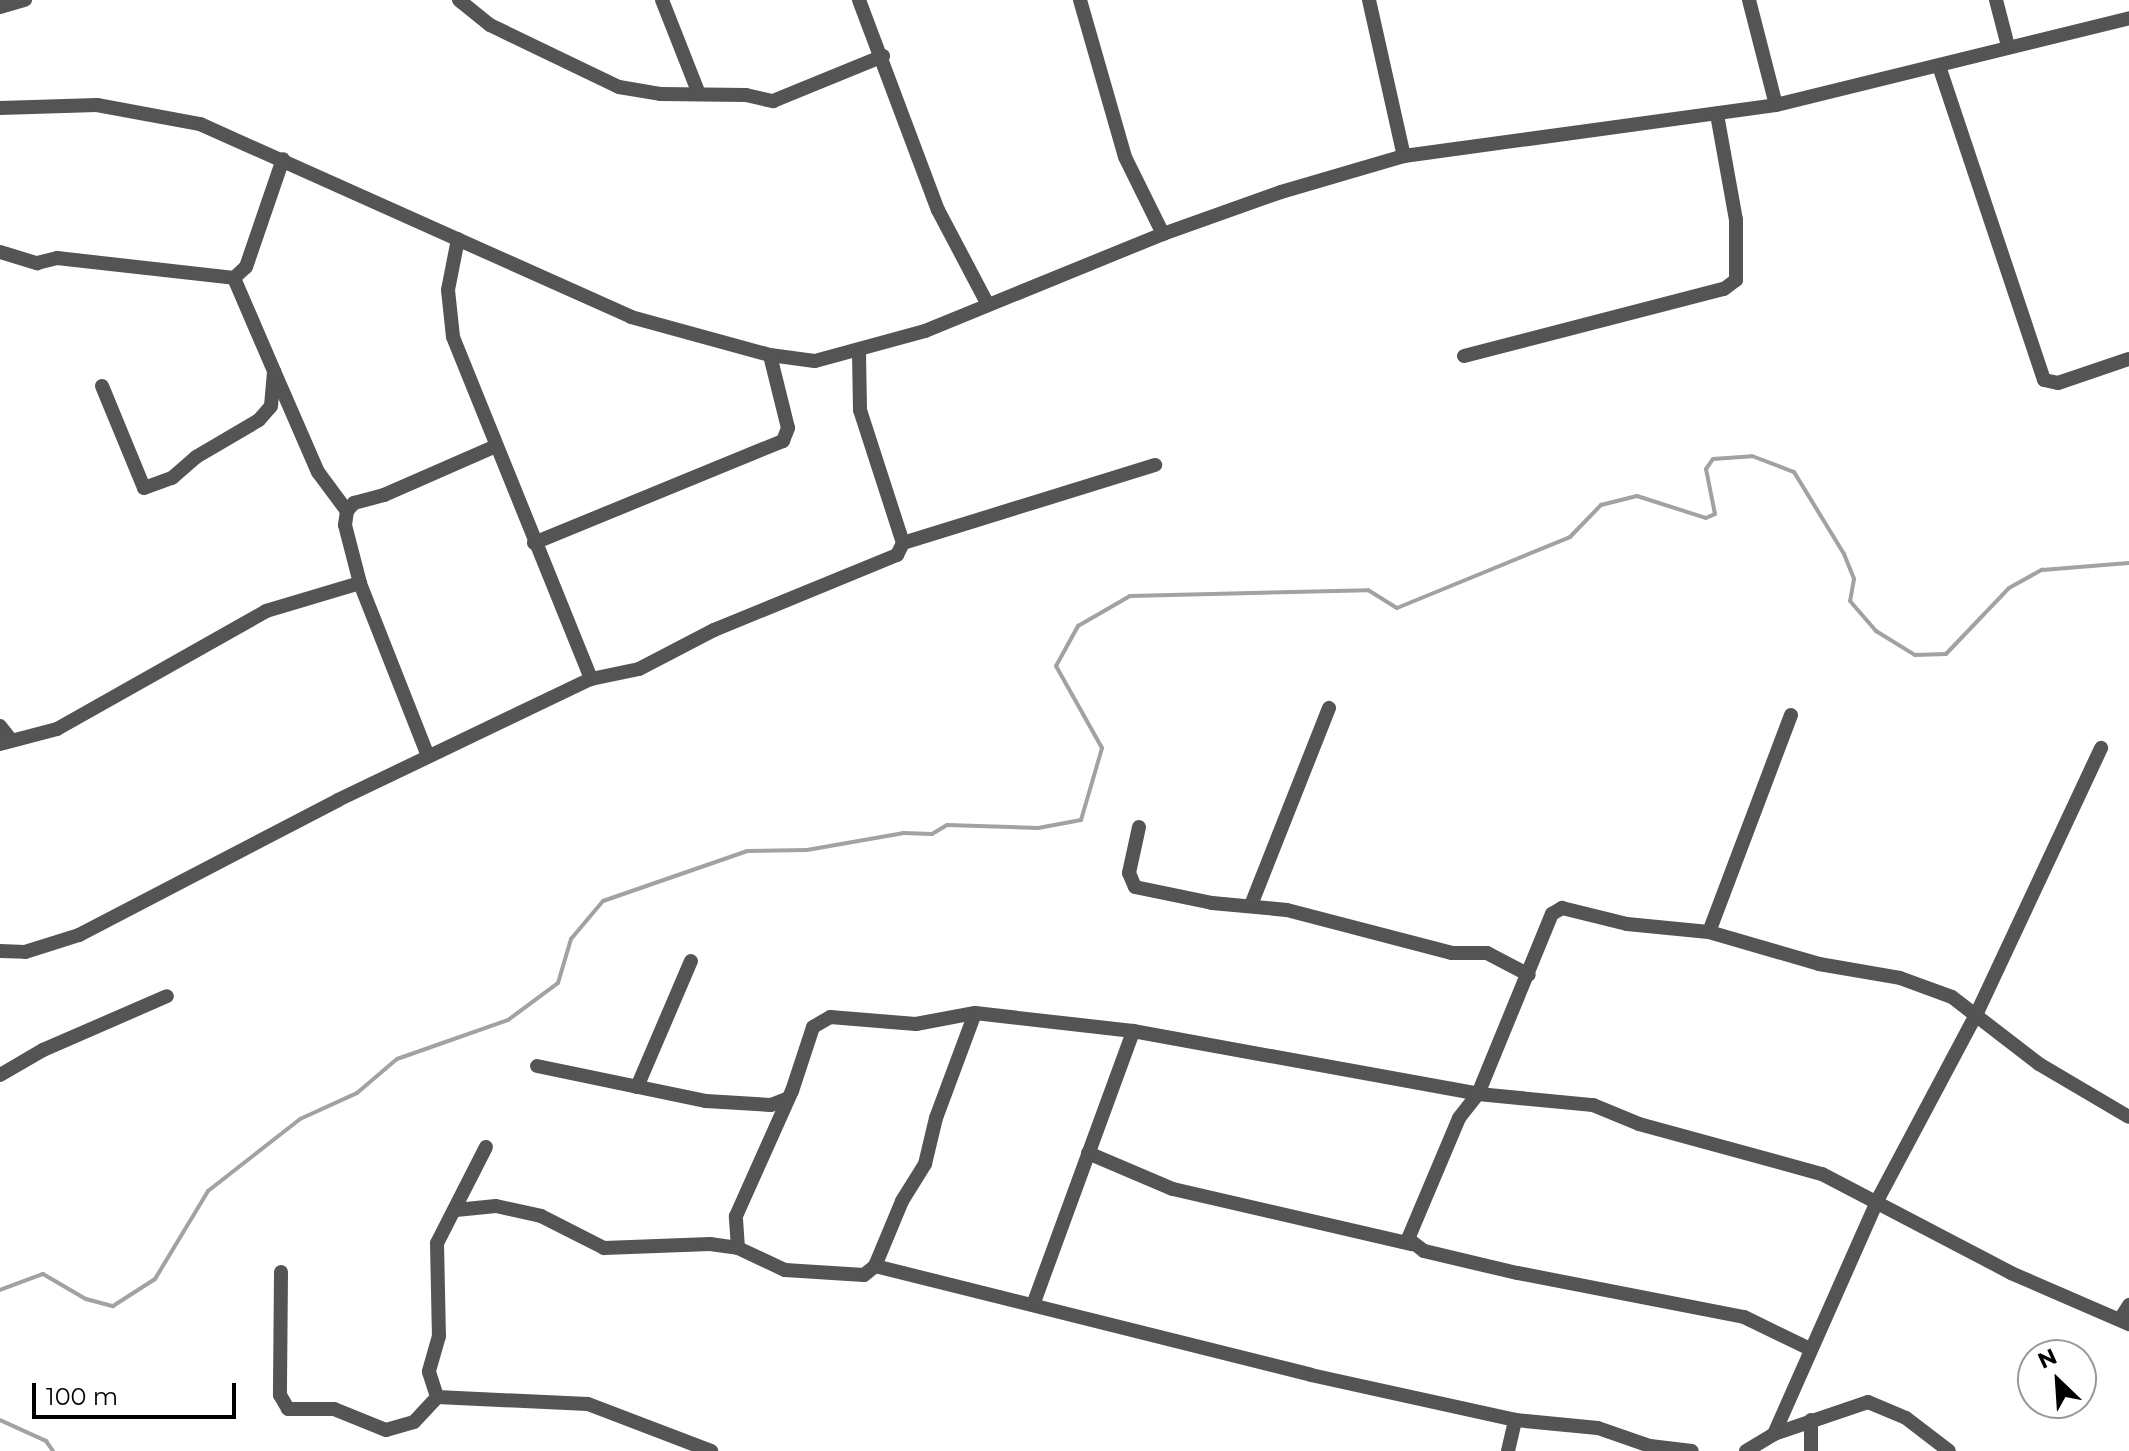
<!DOCTYPE html>
<style>
body{margin:0}
#map{position:relative;width:2129px;height:1451px;overflow:hidden;background:#fff;font-family:Montserrat,sans-serif}
div>[style]{position:absolute}
.stream>*{height:4px;margin:-2px;padding:0 2px;transform-origin:2px;border-radius:2px;background:#a2a2a2}
.street>*{height:14px;margin:-7px;padding:0 7px;transform-origin:7px;border-radius:7px;background:#545454}
span{translate:-50% -50%;white-space:nowrap;text-align:center;line-height:1.15;-webkit-text-stroke:6px #fff;paint-order:stroke}
.north{position:absolute;left:2017px;top:1339px;width:80px;height:80px;box-sizing:border-box;background:#fff;border:2px solid #999;border-radius:50%;rotate:335deg;font-size:22px;font-weight:700;line-height:32px;text-align:center;color:#000}
.north::after{content:'';display:block;margin:auto;width:28px;height:36px;background:#000;clip-path:polygon(50% 0,100% 100%,50% 72%,0 100%)}
.scale{position:absolute;left:32px;top:1383px;width:204px;height:36px;box-sizing:border-box;border:4px solid #000;border-top:0;padding-left:10px;font-size:24px;line-height:28px;white-space:nowrap;color:#000;-webkit-text-stroke:6px #fff;paint-order:stroke}
</style>
<div id="map">
<div class="stream">
<i style="left:0;top:1290px;width:46px;rotate:-20.4deg"></i>
<i style="left:43px;top:1274px;width:50px;rotate:30.2deg"></i>
<i style="left:86px;top:1299px;width:28px;rotate:15deg"></i>
<i style="left:113px;top:1306px;width:50px;rotate:-32.7deg"></i>
<i style="left:155px;top:1279px;width:103px;rotate:-58.9deg"></i>
<i style="left:208px;top:1191px;width:117px;rotate:-38deg"></i>
<i style="left:300px;top:1119px;width:63px;rotate:-24.5deg"></i>
<i style="left:357px;top:1093px;width:52px;rotate:-40.4deg"></i>
<i style="left:397px;top:1059px;width:118px;rotate:-19.4deg"></i>
<i style="left:508px;top:1020px;width:62px;rotate:-36.5deg"></i>
<i style="left:558px;top:983px;width:46px;rotate:-73.5deg"></i>
<i style="left:571px;top:939px;width:50px;rotate:-49.9deg"></i>
<i style="left:603px;top:901px;width:152px;rotate:-19.1deg"></i>
<i style="left:747px;top:851px;width:60px;rotate:-1deg"></i>
<i style="left:807px;top:850px;width:97px;rotate:-10deg"></i>
<i style="left:903px;top:833px;width:29px;rotate:2deg"></i>
<i style="left:932px;top:834px;width:17px;rotate:-31deg"></i>
<i style="left:947px;top:825px;width:91px;rotate:1.9deg"></i>
<i style="left:1038px;top:828px;width:44px;rotate:-10.5deg"></i>
<i style="left:1081px;top:820px;width:75px;rotate:-73.7deg"></i>
<i style="left:1102px;top:748px;width:94px;rotate:-119.3deg"></i>
<i style="left:1056px;top:666px;width:46px;rotate:-61.2deg"></i>
<i style="left:1078px;top:626px;width:60px;rotate:-30deg"></i>
<i style="left:1130px;top:596px;width:238px;rotate:-1.4deg"></i>
<i style="left:1368px;top:590px;width:34px;rotate:32deg"></i>
<i style="left:1397px;top:608px;width:187px;rotate:-22.3deg"></i>
<i style="left:1570px;top:537px;width:45px;rotate:-45.9deg"></i>
<i style="left:1601px;top:505px;width:37px;rotate:-14deg"></i>
<i style="left:1637px;top:496px;width:72px;rotate:17.7deg"></i>
<i style="left:1706px;top:518px;width:10px;rotate:-24deg"></i>
<i style="left:1715px;top:514px;width:46px;rotate:-101.3deg"></i>
<i style="left:1706px;top:469px;width:12px;rotate:-55deg"></i>
<i style="left:1713px;top:459px;width:39px;rotate:-4deg"></i>
<i style="left:1752px;top:456px;width:45px;rotate:20.9deg"></i>
<i style="left:1794px;top:472px;width:96px;rotate:58.6deg"></i>
<i style="left:1844px;top:554px;width:27px;rotate:68deg"></i>
<i style="left:1854px;top:579px;width:22px;rotate:100deg"></i>
<i style="left:1850px;top:601px;width:40px;rotate:49deg"></i>
<i style="left:1876px;top:631px;width:46px;rotate:31.6deg"></i>
<i style="left:1915px;top:655px;width:31px;rotate:-2deg"></i>
<i style="left:1946px;top:654px;width:91px;rotate:-46.3deg"></i>
<i style="left:2009px;top:588px;width:38px;rotate:-29deg"></i>
<i style="left:2042px;top:570px;width:87px;rotate:-4.6deg"></i>
<i style="left:0;top:1420px;width:51px;rotate:24.5deg"></i>
<i style="left:46px;top:1441px;width:12px;rotate:55deg"></i>
</div>
<div class="street">
<i style="left:459px;top:0;width:40px;rotate:39deg"></i>
<i style="left:490px;top:25px;width:143px;rotate:25.7deg"></i>
<i style="left:619px;top:87px;width:43px;rotate:9.5deg"></i>
<i style="left:661px;top:94px;width:85px;rotate:0.7deg"></i>
<i style="left:746px;top:95px;width:28px;rotate:13deg"></i>
<i style="left:773px;top:101px;width:119px;rotate:-22.2deg"></i>
<i style="left:662px;top:0;width:101px;rotate:68.5deg"></i>
<i style="left:859px;top:0;width:224px;rotate:69.4deg"></i>
<i style="left:938px;top:210px;width:107px;rotate:62.2deg"></i>
<i style="left:1080px;top:0;width:163px;rotate:74deg"></i>
<i style="left:1125px;top:157px;width:86px;rotate:63.7deg"></i>
<i style="left:1369px;top:0;width:160px;rotate:77.4deg"></i>
<i style="left:1749px;top:0;width:108px;rotate:75.6deg"></i>
<i style="left:1996px;top:0;width:48px;rotate:75.4deg"></i>
<i style="left:0;top:7px;width:26px;rotate:-16deg"></i>
<i style="left:1939px;top:66px;width:331px;rotate:71.5deg"></i>
<i style="left:2044px;top:380px;width:14px;rotate:12deg"></i>
<i style="left:2058px;top:383px;width:75px;rotate:-18.7deg"></i>
<i style="left:0;top:108px;width:97px;rotate:-1.8deg"></i>
<i style="left:97px;top:105px;width:105px;rotate:10.5deg"></i>
<i style="left:200px;top:124px;width:472px;rotate:24.1deg"></i>
<i style="left:631px;top:317px;width:144px;rotate:15.3deg"></i>
<i style="left:770px;top:355px;width:45px;rotate:7.6deg"></i>
<i style="left:815px;top:361px;width:114px;rotate:-15.3deg"></i>
<i style="left:925px;top:331px;width:257px;rotate:-22.2deg"></i>
<i style="left:1163px;top:234px;width:125px;rotate:-19.6deg"></i>
<i style="left:1281px;top:192px;width:128px;rotate:-16.3deg"></i>
<i style="left:1404px;top:156px;width:375px;rotate:-7.8deg"></i>
<i style="left:1776px;top:105px;width:364px;rotate:-13.8deg"></i>
<i style="left:458px;top:239px;width:52px;rotate:101.1deg"></i>
<i style="left:448px;top:290px;width:47px;rotate:83.9deg"></i>
<i style="left:453px;top:337px;width:369px;rotate:68deg"></i>
<i style="left:0;top:252px;width:39px;rotate:17deg"></i>
<i style="left:37px;top:263px;width:21px;rotate:-14deg"></i>
<i style="left:57px;top:258px;width:178px;rotate:6.4deg"></i>
<i style="left:234px;top:278px;width:16px;rotate:-43deg"></i>
<i style="left:246px;top:267px;width:114px;rotate:-71.1deg"></i>
<i style="left:1464px;top:356px;width:268px;rotate:-14.5deg"></i>
<i style="left:1724px;top:289px;width:15px;rotate:-37deg"></i>
<i style="left:1736px;top:280px;width:60px;rotate:-90deg"></i>
<i style="left:1736px;top:220px;width:108px;rotate:-100.2deg"></i>
<i style="left:274px;top:371px;width:110px;rotate:66.5deg"></i>
<i style="left:318px;top:472px;width:49px;rotate:53.4deg"></i>
<i style="left:102px;top:386px;width:110px;rotate:67.6deg"></i>
<i style="left:144px;top:488px;width:30px;rotate:-20deg"></i>
<i style="left:172px;top:478px;width:32px;rotate:-41deg"></i>
<i style="left:196px;top:457px;width:73px;rotate:-30.4deg"></i>
<i style="left:259px;top:420px;width:18px;rotate:-49deg"></i>
<i style="left:271px;top:406px;width:35px;rotate:-85deg"></i>
<i style="left:274px;top:371px;width:101px;rotate:-113.3deg"></i>
<i style="left:534px;top:543px;width:269px;rotate:-22.3deg"></i>
<i style="left:783px;top:441px;width:14px;rotate:-69deg"></i>
<i style="left:788px;top:428px;width:75px;rotate:-103.9deg"></i>
<i style="left:903px;top:543px;width:264px;rotate:-17.2deg"></i>
<i style="left:0;top:726px;width:18px;rotate:52deg"></i>
<i style="left:0;top:744px;width:59px;rotate:-14.7deg"></i>
<i style="left:57px;top:729px;width:240px;rotate:-29.4deg"></i>
<i style="left:266px;top:611px;width:98px;rotate:-16.6deg"></i>
<i style="left:428px;top:756px;width:186px;rotate:-111.5deg"></i>
<i style="left:360px;top:583px;width:60px;rotate:-104.5deg"></i>
<i style="left:345px;top:525px;width:14px;rotate:-82deg"></i>
<i style="left:347px;top:511px;width:11px;rotate:-49deg"></i>
<i style="left:354px;top:503px;width:31px;rotate:-15deg"></i>
<i style="left:384px;top:495px;width:120px;rotate:-23.6deg"></i>
<i style="left:1139px;top:827px;width:47px;rotate:102.3deg"></i>
<i style="left:1129px;top:873px;width:15px;rotate:67deg"></i>
<i style="left:1135px;top:887px;width:79px;rotate:11.7deg"></i>
<i style="left:1212px;top:903px;width:75px;rotate:5.3deg"></i>
<i style="left:1287px;top:910px;width:171px;rotate:14.6deg"></i>
<i style="left:1452px;top:953px;width:35px"></i>
<i style="left:1487px;top:953px;width:47px;rotate:27.6deg"></i>
<i style="left:1251px;top:905px;width:212px;rotate:-68.4deg"></i>
<i style="left:1709px;top:932px;width:232px;rotate:-69.3deg"></i>
<i style="left:0;top:951px;width:25px;rotate:2deg"></i>
<i style="left:25px;top:952px;width:57px;rotate:-17.5deg"></i>
<i style="left:79px;top:935px;width:292px;rotate:-27.5deg"></i>
<i style="left:338px;top:800px;width:280px;rotate:-25.6deg"></i>
<i style="left:591px;top:679px;width:49px;rotate:-11.8deg"></i>
<i style="left:639px;top:669px;width:85px;rotate:-27.5deg"></i>
<i style="left:714px;top:630px;width:198px;rotate:-22.3deg"></i>
<i style="left:897px;top:555px;width:13px;rotate:-63deg"></i>
<i style="left:903px;top:543px;width:140px;rotate:-107.9deg"></i>
<i style="left:860px;top:410px;width:57px;rotate:-91deg"></i>
<i style="left:537px;top:1066px;width:173px;rotate:11.7deg"></i>
<i style="left:706px;top:1101px;width:65px;rotate:3.5deg"></i>
<i style="left:771px;top:1105px;width:17px;rotate:-21deg"></i>
<i style="left:0;top:1075px;width:50px;rotate:-30.2deg"></i>
<i style="left:43px;top:1050px;width:135px;rotate:-23.5deg"></i>
<i style="left:637px;top:1087px;width:137px;rotate:-66.8deg"></i>
<i style="left:486px;top:1147px;width:108px;rotate:117deg"></i>
<i style="left:437px;top:1243px;width:93px;rotate:88.8deg"></i>
<i style="left:439px;top:1336px;width:37px;rotate:106deg"></i>
<i style="left:429px;top:1372px;width:26px;rotate:72deg"></i>
<i style="left:437px;top:1397px;width:151px;rotate:2.7deg"></i>
<i style="left:588px;top:1404px;width:132px;rotate:20.9deg"></i>
<i style="left:1088px;top:1153px;width:92px;rotate:23deg"></i>
<i style="left:1173px;top:1189px;width:245px;rotate:13deg"></i>
<i style="left:456px;top:1210px;width:40px;rotate:-5.7deg"></i>
<i style="left:496px;top:1206px;width:46px;rotate:12.5deg"></i>
<i style="left:541px;top:1216px;width:71px;rotate:26.9deg"></i>
<i style="left:604px;top:1248px;width:106px;rotate:-2.2deg"></i>
<i style="left:710px;top:1244px;width:28px;rotate:8deg"></i>
<i style="left:738px;top:1248px;width:52px;rotate:25.1deg"></i>
<i style="left:785px;top:1270px;width:79px;rotate:3.6deg"></i>
<i style="left:864px;top:1275px;width:14px;rotate:-39deg"></i>
<i style="left:875px;top:1266px;width:70px;rotate:-67.4deg"></i>
<i style="left:902px;top:1201px;width:44px;rotate:-58.1deg"></i>
<i style="left:925px;top:1164px;width:47px;rotate:-76.6deg"></i>
<i style="left:936px;top:1118px;width:112px;rotate:-69.6deg"></i>
<i style="left:738px;top:1248px;width:32px;rotate:-94deg"></i>
<i style="left:736px;top:1216px;width:137px;rotate:-65.9deg"></i>
<i style="left:792px;top:1091px;width:67px;rotate:-71.8deg"></i>
<i style="left:813px;top:1027px;width:20px;rotate:-30deg"></i>
<i style="left:830px;top:1017px;width:86px;rotate:4.7deg"></i>
<i style="left:916px;top:1024px;width:60px;rotate:-10.6deg"></i>
<i style="left:975px;top:1013px;width:159px;rotate:6.5deg"></i>
<i style="left:1133px;top:1031px;width:351px;rotate:10.3deg"></i>
<i style="left:1478px;top:1094px;width:116px;rotate:5.5deg"></i>
<i style="left:1593px;top:1105px;width:50px;rotate:22.4deg"></i>
<i style="left:1639px;top:1124px;width:190px;rotate:15.3deg"></i>
<i style="left:1822px;top:1174px;width:213px;rotate:27.6deg"></i>
<i style="left:2011px;top:1273px;width:129px;rotate:23.4deg"></i>
<i style="left:875px;top:1266px;width:449px;rotate:14deg"></i>
<i style="left:1311px;top:1375px;width:209px;rotate:12.4deg"></i>
<i style="left:1515px;top:1420px;width:83px;rotate:5.5deg"></i>
<i style="left:1598px;top:1428px;width:55px;rotate:19.1deg"></i>
<i style="left:1650px;top:1446px;width:42px;rotate:6.8deg"></i>
<i style="left:281px;top:1272px;width:123px;rotate:90.5deg"></i>
<i style="left:280px;top:1395px;width:16px;rotate:60deg"></i>
<i style="left:288px;top:1409px;width:46px"></i>
<i style="left:334px;top:1409px;width:56px;rotate:22deg"></i>
<i style="left:386px;top:1430px;width:29px;rotate:-16deg"></i>
<i style="left:414px;top:1422px;width:34px;rotate:-47deg"></i>
<i style="left:1033px;top:1305px;width:292px;rotate:-69.9deg"></i>
<i style="left:2120px;top:1319px;width:17px;rotate:-57deg"></i>
<i style="left:1810px;top:1349px;width:73px;rotate:-154.1deg"></i>
<i style="left:1744px;top:1317px;width:231px;rotate:-169deg"></i>
<i style="left:1517px;top:1273px;width:96px;rotate:-166.7deg"></i>
<i style="left:1424px;top:1251px;width:20px;rotate:-143deg"></i>
<i style="left:1408px;top:1239px;width:131px;rotate:-67.1deg"></i>
<i style="left:1459px;top:1118px;width:31px;rotate:-52deg"></i>
<i style="left:1478px;top:1094px;width:195px;rotate:-67.7deg"></i>
<i style="left:1552px;top:914px;width:12px;rotate:-31deg"></i>
<i style="left:1562px;top:908px;width:67px;rotate:13.8deg"></i>
<i style="left:1627px;top:924px;width:82px;rotate:5.6deg"></i>
<i style="left:1709px;top:932px;width:115px;rotate:16.2deg"></i>
<i style="left:1819px;top:964px;width:82px;rotate:9.8deg"></i>
<i style="left:1900px;top:978px;width:55px;rotate:20.1deg"></i>
<i style="left:1952px;top:997px;width:110px;rotate:37.6deg"></i>
<i style="left:2039px;top:1064px;width:104px;rotate:30.5deg"></i>
<i style="left:1774px;top:1434px;width:257px;rotate:-66.1deg"></i>
<i style="left:1878px;top:1199px;width:208px;rotate:-62deg"></i>
<i style="left:1976px;top:1015px;width:295px;rotate:-64.9deg"></i>
<i style="left:1508px;top:1451px;width:32px;rotate:-77deg"></i>
<i style="left:1746px;top:1451px;width:33px;rotate:-31deg"></i>
<i style="left:1774px;top:1434px;width:99px;rotate:-18.8deg"></i>
<i style="left:1868px;top:1402px;width:41px;rotate:22.8deg"></i>
<i style="left:1906px;top:1418px;width:54px;rotate:37.5deg"></i>
<i style="left:1811px;top:1451px;width:31px;rotate:-90deg"></i>
</div>
<div class="north">N</div>
<div class="scale">100 m</div>
</div>
